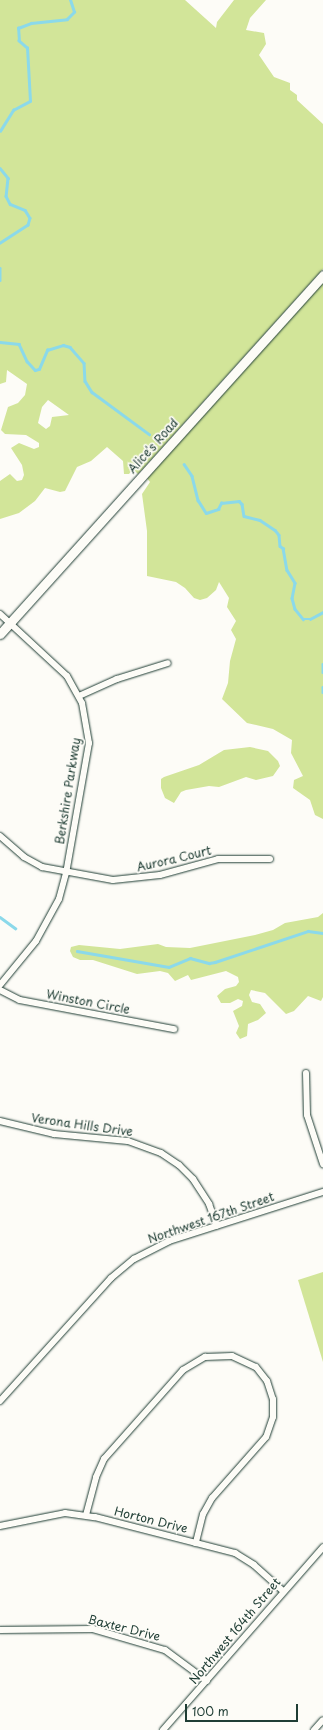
<!DOCTYPE html>
<style>
body{margin:0}
#map{position:relative;width:323px;height:1730px;overflow:hidden;background:#fdfcf7;font-family:"Playpen Sans",sans-serif}
div>[style]{position:absolute}
.green>*{inset:0;background:#d2e599}
.stream>*{height:2.5px;margin:-1.25px;padding:0 1.25px;transform-origin:1.25px;border-radius:1.25px;background:#8bd9ea}
.roads{filter:drop-shadow(0 0 1px #1f3d34) drop-shadow(0 0 1px #1f3d34)}
.minor>*{height:6px;margin:-3px;padding:0 3px;transform-origin:3px;border-radius:3px;background:#fdfcf7}
.secondary>*{height:9px;margin:-4.5px;padding:0 4.5px;transform-origin:4.5px;border-radius:4.5px;background:#fdfcf7}
span{translate:-50% -50%;white-space:nowrap;text-align:center;line-height:1.15;-webkit-text-stroke:3.5px #fdfcf7;paint-order:stroke}
.street-label{font-size:12px;color:#1f3d34}
.scale{position:absolute;left:185px;top:1704px;width:113px;height:18px;box-sizing:border-box;border:2px solid #1f3d34;border-top:0;padding-left:5px;font-size:12px;line-height:14px;white-space:nowrap;color:#1f3d34;-webkit-text-stroke:3px #fdfcf7;paint-order:stroke}
</style>
<div id="map">
<div class="green">
<i style="clip-path:polygon(evenodd,0 0,185px 0,216px 28px,217px 22px,234px 0,266px 0,250px 18px,246px 30px,264px 33px,266px 44px,259px 55px,274px 77px,290px 83px,290px 90px,297px 95px,297px 100px,323px 124px,323px 269px,138px 474px,133px 469px,129px 474px,124px 474px,123px 461px,107px 447px,91px 461px,77px 467px,65px 491px,60px 492px,45px 488px,35px 501px,19px 513px,0 519px,0 481px,10px 474px,17px 481px,22px 480px,24px 475px,22px 465px,11px 448px,19px 443px,34px 449px,39px 447px,39px 443px,26px 435px,5px 434px,1px 430px,8px 407px,18px 403px,25px 395px,27px 384px,7px 370px,6px 382px,0 384px,0 0,48px 400px,69px 415px,52px 417px,50px 426px,46px 429px,38px 423px,42px 407px,48px 400px)"></i>
<i style="clip-path:polygon(323px 280px,323px 819px,315px 815px,310px 800px,293px 788px,294px 780px,303px 776px,291px 753px,292px 740px,273px 729px,247px 723px,222px 699px,228px 683px,230px 661px,236px 639px,231px 630px,236px 621px,227px 607px,229px 598px,219px 582px,216px 590px,207px 598px,200px 600px,194px 598px,185px 588px,176px 582px,147px 576px,147px 531px,142px 494px,150px 482px,146px 477px)"></i>
<i style="clip-path:polygon(250px 747px,268px 751px,278px 761px,280px 766px,273px 776px,256px 780px,246px 777px,219px 787px,209px 786px,186px 790px,181px 792px,174px 803px,165px 798px,161px 788px,161px 779px,164px 777px,199px 765px,224px 750px)"></i>
<i style="clip-path:polygon(323px 913px,323px 997px,321px 1001px,308px 996px,294px 1011px,286px 1014px,265px 993px,251px 990px,249px 995px,252px 1002px,260px 1004px,266px 1013px,258px 1020px,248px 1024px,247px 1036px,240px 1039px,236px 1033px,239px 1026px,233px 1011px,242px 1006px,243px 1001px,238px 999px,230px 1003px,221px 1003px,217px 996px,225px 989px,236px 986px,239px 982px,238px 977px,226px 971px,191px 980px,188px 975px,175px 981px,168px 973px,160px 971px,137px 974px,93px 960px,80px 960px,73px 957px,70px 951px,71px 947px,79px 945px,120px 949px,158px 944px,166px 947px,190px 948px,255px 935px,273px 930px,285px 923px,318px 917px)"></i>
<i style="clip-path:polygon(323px 1272px,323px 1362px,298px 1280px)"></i>
</div>
<div class="stream">
<i style="left:0;top:131px;width:25px;rotate:-58deg"></i>
<i style="left:13px;top:110px;width:19px;rotate:-28deg"></i>
<i style="left:30px;top:101px;width:53px;rotate:-93.2deg"></i>
<i style="left:27px;top:48px;width:11px;rotate:-139deg"></i>
<i style="left:19px;top:41px;width:13px;rotate:-94deg"></i>
<i style="left:18px;top:28px;width:14px;rotate:-21deg"></i>
<i style="left:31px;top:23px;width:36px;rotate:-6deg"></i>
<i style="left:67px;top:19px;width:10px;rotate:-45deg"></i>
<i style="left:74px;top:12px;width:13px;rotate:-108deg"></i>
<i style="left:0;top:168px;width:13px;rotate:51deg"></i>
<i style="left:8px;top:178px;width:18px;rotate:96deg"></i>
<i style="left:6px;top:196px;width:9px;rotate:63deg"></i>
<i style="left:10px;top:204px;width:16px;rotate:22deg"></i>
<i style="left:25px;top:210px;width:9px;rotate:58deg"></i>
<i style="left:30px;top:218px;width:7px;rotate:106deg"></i>
<i style="left:28px;top:225px;width:33px;rotate:147deg"></i>
<i style="left:0;top:268px;width:12px;rotate:90deg"></i>
<i style="left:0;top:342px;width:19px;rotate:6deg"></i>
<i style="left:19px;top:344px;width:19px;rotate:65deg"></i>
<i style="left:27px;top:361px;width:12px;rotate:48deg"></i>
<i style="left:35px;top:370px;width:4px;rotate:-14deg"></i>
<i style="left:39px;top:369px;width:21px;rotate:-67deg"></i>
<i style="left:47px;top:350px;width:17px;rotate:-17deg"></i>
<i style="left:63px;top:345px;width:7px;rotate:16deg"></i>
<i style="left:70px;top:347px;width:21px;rotate:49deg"></i>
<i style="left:84px;top:363px;width:18px;rotate:87deg"></i>
<i style="left:85px;top:381px;width:13px;rotate:58deg"></i>
<i style="left:92px;top:392px;width:71px;rotate:36.4deg"></i>
<i style="left:184px;top:464px;width:14px;rotate:56deg"></i>
<i style="left:192px;top:476px;width:25px;rotate:76deg"></i>
<i style="left:198px;top:500px;width:15px;rotate:58deg"></i>
<i style="left:206px;top:513px;width:13px;rotate:-18deg"></i>
<i style="left:218px;top:509px;width:7px;rotate:-63deg"></i>
<i style="left:221px;top:503px;width:18px;rotate:-6deg"></i>
<i style="left:239px;top:501px;width:4px;rotate:45deg"></i>
<i style="left:242px;top:504px;width:12px;rotate:81deg"></i>
<i style="left:244px;top:516px;width:16px;rotate:14deg"></i>
<i style="left:260px;top:520px;width:18px;rotate:34deg"></i>
<i style="left:275px;top:530px;width:6px;rotate:51deg"></i>
<i style="left:279px;top:535px;width:11px;rotate:85deg"></i>
<i style="left:280px;top:546px;width:4px;rotate:34deg"></i>
<i style="left:283px;top:548px;width:22px;rotate:80deg"></i>
<i style="left:287px;top:570px;width:15px;rotate:58deg"></i>
<i style="left:295px;top:583px;width:15px;rotate:101deg"></i>
<i style="left:292px;top:598px;width:11px;rotate:75deg"></i>
<i style="left:295px;top:609px;width:13px;rotate:51deg"></i>
<i style="left:303px;top:619px;width:7px"></i>
<i style="left:310px;top:619px;width:15px;rotate:-28deg"></i>
<i style="left:323px;top:664px;width:8px;rotate:90deg"></i>
<i style="left:323px;top:687px;width:5px;rotate:90deg"></i>
<i style="left:0;top:917px;width:19px;rotate:36deg"></i>
<i style="left:77px;top:951px;width:93px;rotate:9.9deg"></i>
<i style="left:169px;top:967px;width:23px;rotate:-23deg"></i>
<i style="left:190px;top:958px;width:20px;rotate:15deg"></i>
<i style="left:209px;top:963px;width:6px;rotate:-9deg"></i>
<i style="left:215px;top:962px;width:98px;rotate:-18.4deg"></i>
<i style="left:308px;top:931px;width:15px;rotate:8deg"></i>
</div>
<div class="roads">
<div class="minor">
<i style="left:0;top:614px;width:91px;rotate:42.8deg"></i>
<i style="left:67px;top:676px;width:31px;rotate:61deg"></i>
<i style="left:82px;top:703px;width:41px;rotate:80.1deg"></i>
<i style="left:89px;top:743px;width:132px;rotate:100deg"></i>
<i style="left:66px;top:873px;width:27px;rotate:105deg"></i>
<i style="left:59px;top:899px;width:48px;rotate:118.7deg"></i>
<i style="left:36px;top:941px;width:57px;rotate:129.3deg"></i>
<i style="left:79px;top:696px;width:42px;rotate:-24.1deg"></i>
<i style="left:117px;top:679px;width:53px;rotate:-17.4deg"></i>
<i style="left:0;top:836px;width:32px;rotate:41deg"></i>
<i style="left:24px;top:857px;width:21px;rotate:29deg"></i>
<i style="left:42px;top:867px;width:72px;rotate:10.4deg"></i>
<i style="left:113px;top:880px;width:47px;rotate:-6.1deg"></i>
<i style="left:160px;top:875px;width:60px;rotate:-15.4deg"></i>
<i style="left:218px;top:859px;width:52px"></i>
<i style="left:0;top:990px;width:22px;rotate:27deg"></i>
<i style="left:20px;top:1000px;width:157px;rotate:10.7deg"></i>
<i style="left:306px;top:1073px;width:42px;rotate:88.6deg"></i>
<i style="left:307px;top:1115px;width:52px;rotate:71.9deg"></i>
<i style="left:0;top:1121px;width:56px;rotate:13.5deg"></i>
<i style="left:54px;top:1134px;width:74px;rotate:5.4deg"></i>
<i style="left:128px;top:1141px;width:35px;rotate:20deg"></i>
<i style="left:161px;top:1153px;width:22px;rotate:34deg"></i>
<i style="left:179px;top:1165px;width:20px;rotate:45deg"></i>
<i style="left:193px;top:1179px;width:30px;rotate:57deg"></i>
<i style="left:209px;top:1204px;width:23px;rotate:70deg"></i>
<i style="left:0;top:1401px;width:166px;rotate:-47.9deg"></i>
<i style="left:111px;top:1278px;width:30px;rotate:-40deg"></i>
<i style="left:134px;top:1259px;width:39px;rotate:-27deg"></i>
<i style="left:169px;top:1241px;width:162px;rotate:-17.7deg"></i>
<i style="left:86px;top:1515px;width:39px;rotate:-75deg"></i>
<i style="left:96px;top:1477px;width:20px;rotate:-66deg"></i>
<i style="left:104px;top:1459px;width:119px;rotate:-48.4deg"></i>
<i style="left:183px;top:1370px;width:26px;rotate:-31deg"></i>
<i style="left:205px;top:1357px;width:27px;rotate:-2deg"></i>
<i style="left:232px;top:1356px;width:26px;rotate:25deg"></i>
<i style="left:256px;top:1367px;width:18px;rotate:52deg"></i>
<i style="left:267px;top:1381px;width:19px;rotate:72deg"></i>
<i style="left:273px;top:1399px;width:18px;rotate:90deg"></i>
<i style="left:273px;top:1417px;width:21px;rotate:109deg"></i>
<i style="left:266px;top:1437px;width:81px;rotate:131.5deg"></i>
<i style="left:212px;top:1498px;width:18px;rotate:119deg"></i>
<i style="left:203px;top:1514px;width:30px;rotate:104deg"></i>
<i style="left:0;top:1526px;width:66px;rotate:-11.3deg"></i>
<i style="left:65px;top:1513px;width:30px;rotate:8deg"></i>
<i style="left:95px;top:1517px;width:145px;rotate:14.4deg"></i>
<i style="left:235px;top:1553px;width:22px;rotate:32deg"></i>
<i style="left:254px;top:1565px;width:39px;rotate:42deg"></i>
<i style="left:0;top:1630px;width:93px;rotate:-0.6deg"></i>
<i style="left:93px;top:1629px;width:75px;rotate:16.3deg"></i>
<i style="left:165px;top:1650px;width:52px;rotate:36.4deg"></i>
<i style="left:163px;top:1730px;width:243px;rotate:-48.8deg"></i>
<i style="left:314px;top:1730px;width:13px;rotate:-48deg"></i>
</div>
<div class="secondary">
<i style="left:0;top:634px;width:483px;rotate:-48deg"></i>
</div>
</div>
<div class="street-label">
<span style="left:153px;top:446px;rotate:-48deg">Alice's Road</span>
<span style="left:68px;top:791px;rotate:-81deg">Berkshire Parkway</span>
<span style="left:174px;top:859px;rotate:-13deg">Aurora Court</span>
<span style="left:88px;top:1002px;rotate:11deg">Winston Circle</span>
<span style="left:82px;top:1125px;rotate:8deg">Verona Hills Drive</span>
<span style="left:211px;top:1218px;rotate:-19deg">Northwest 167th Street</span>
<span style="left:151px;top:1520px;rotate:14deg">Horton Drive</span>
<span style="left:124px;top:1628px;rotate:14deg">Baxter Drive</span>
<span style="left:235px;top:1631px;rotate:-50deg">Northwest 164th Street</span>
</div>
<div class="scale">100 m</div>
</div>
